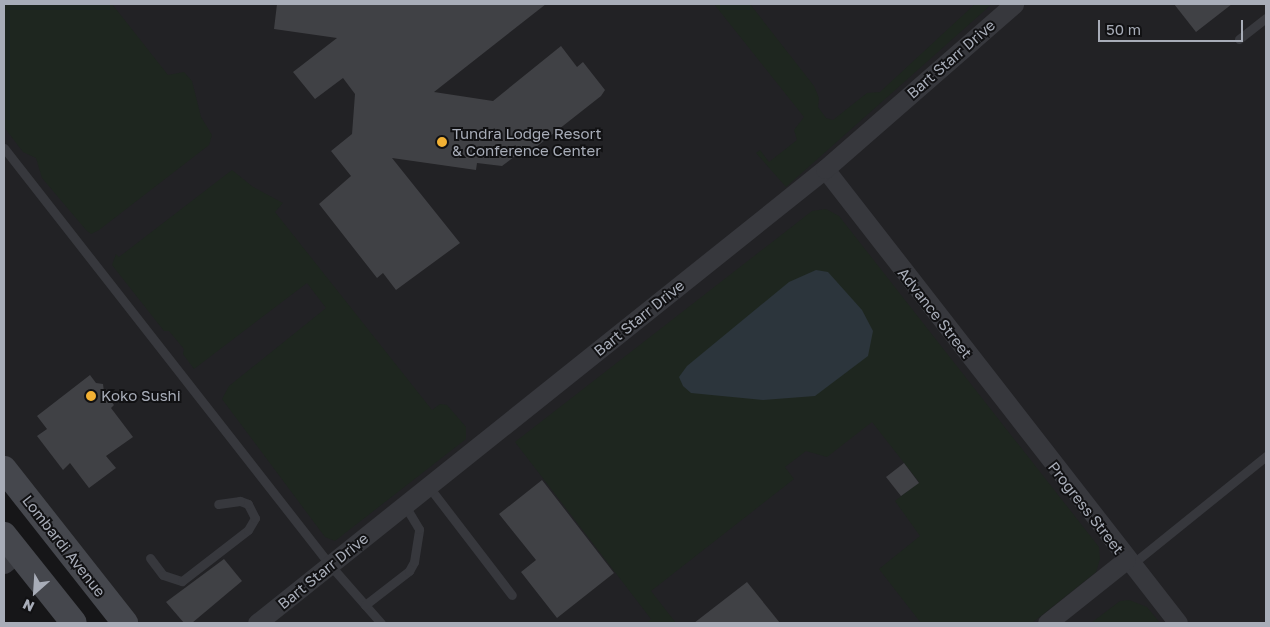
<!DOCTYPE html>
<style>
body{margin:0}
#map{position:relative;width:1270px;height:627px;overflow:hidden;background:#161618;font-family:"Golos Text",sans-serif}
div>[style]{position:absolute}
.built>*{inset:0;background:#222225}
.green>*{inset:0;background:#1e261f}
.water>*{inset:0;background:#2c353c}
.building>*{inset:0;background:#404145}
.service>*{height:9px;margin:-4.5px;padding:0 4.5px;transform-origin:4.5px;border-radius:4.5px;background:#37383d}
.minor>*{height:19px;margin:-9.5px;padding:0 9.5px;transform-origin:9.5px;border-radius:9.5px;background:#37383d}
.secondary>*{height:26px;margin:-13px;padding:0 13px;transform-origin:13px;border-radius:13px;background:#45474d}
.dots>*{width:14px;height:14px;translate:-50% -50%;box-sizing:border-box;border:2px solid #111113;border-radius:50%}
span{translate:-50% -50%;white-space:nowrap;text-align:center;line-height:1.15;-webkit-text-stroke:4px #111113;paint-order:stroke}
.street-label{font-size:15px;color:#a8adb8}
.poi-label{font-size:15px;color:#a8adb8}
.left{translate:0 -50%;text-align:left}
.frame{position:absolute;inset:0;border:5px solid #a8adb8;pointer-events:none}
.north{position:absolute;left:10px;top:567px;width:50px;height:50px;-webkit-text-stroke:4px #111113;paint-order:stroke;rotate:206deg;font-size:14px;font-weight:700;line-height:20px;text-align:center;color:#a8adb8}
.north::after{content:'';display:block;margin:auto;width:18px;height:22px;background:#a8adb8;clip-path:polygon(50% 0,100% 100%,50% 72%,0 100%)}
.scale{position:absolute;left:1098px;top:20px;width:145px;height:22px;box-sizing:border-box;border:2px solid #a8adb8;border-top:0;padding-left:6px;font-size:15px;line-height:18px;white-space:nowrap;color:#a8adb8;-webkit-text-stroke:4px #111113;paint-order:stroke}
</style>
<div id="map">
<div class="built">
<i style="clip-path:polygon(4px 4px,1266px 4px,1266px 623px,125px 623px,4px 469px)"></i>
</div>
<div class="green">
<i style="clip-path:polygon(4px 4px,112px 4px,168px 75px,184px 72px,192px 81px,201px 117px,212px 135px,209px 145px,99px 230px,91px 234px,86px 230px,42px 178px,36px 158px,23px 152px,4px 127px)"></i>
<i style="clip-path:polygon(714px 4px,750px 4px,814px 86px,819px 98px,818px 107px,826px 118px,833px 120px,867px 93px,880px 92px,975px 4px,992px 4px,786px 187px,756px 153px,760px 150px,769px 162px,797px 140px,794px 130px,804px 117px)"></i>
<i style="clip-path:polygon(232px 170px,253px 187px,283px 203px,275px 212px,432px 410px,440px 404px,447px 405px,466px 427px,466px 439px,335px 541px,325px 537px,222px 399px,229px 386px,326px 308px,307px 283px,194px 369px,183px 354px,184px 349px,169px 331px,164px 331px,112px 265px,116px 254px,119px 257px)"></i>
<i style="clip-path:polygon(826px 209px,839px 216px,1099px 547px,1100px 559px,1096px 572px,1032px 623px,921px 623px,879px 569px,920px 536px,895px 501px,919px 482px,872px 422px,827px 457px,806px 451px,785px 467px,794px 479px,651px 591px,676px 623px,647px 623px,651px 619px,515px 442px,812px 211px)"></i>
<i style="clip-path:polygon(1129px 600px,1147px 607px,1160px 623px,1091px 623px,1120px 601px)"></i>
</div>
<div class="water">
<i style="clip-path:polygon(816px 270px,828px 272px,862px 310px,873px 331px,868px 356px,815px 396px,763px 400px,691px 393px,683px 386px,679px 377px,687px 366px,789px 282px)"></i>
</div>
<div class="building">
<i style="clip-path:polygon(277px 4px,546px 4px,434px 92px,493px 101px,561px 46px,577px 67px,583px 62px,605px 90px,601px 96px,526px 155px,523px 150px,502px 166px,477px 163px,476px 170px,392px 158px,460px 243px,396px 290px,383px 273px,377px 278px,319px 204px,351px 176px,331px 151px,352px 134px,355px 94px,343px 78px,315px 99px,293px 72px,337px 38px,274px 29px)"></i>
<i style="clip-path:polygon(1174px 4px,1232px 4px,1196px 32px)"></i>
<i style="clip-path:polygon(90px 375px,96px 383px,103px 384px,104px 392px,114px 405px,111px 408px,133px 437px,106px 456px,116px 468px,89px 488px,70px 463px,63px 470px,37px 436px,47px 429px,37px 416px)"></i>
<i style="clip-path:polygon(904px 463px,919px 483px,901px 496px,886px 477px)"></i>
<i style="clip-path:polygon(542px 480px,614px 573px,557px 618px,521px 572px,536px 560px,499px 514px)"></i>
<i style="clip-path:polygon(224px 559px,242px 581px,192px 623px,184px 623px,166px 602px)"></i>
<i style="clip-path:polygon(747px 582px,780px 623px,694px 623px)"></i>
</div>
<div class="service">
<i style="left:1239px;top:39px;width:34px;rotate:-38deg"></i>
<i style="left:4px;top:148px;width:529px;rotate:51.98deg"></i>
<i style="left:330px;top:565px;width:77px;rotate:48.7deg"></i>
<i style="left:429px;top:487px;width:136px;rotate:52.5deg"></i>
<i style="left:150px;top:558px;width:21px;rotate:53deg"></i>
<i style="left:163px;top:575px;width:20px;rotate:18deg"></i>
<i style="left:182px;top:581px;width:83px;rotate:-37.7deg"></i>
<i style="left:248px;top:530px;width:14px;rotate:-60deg"></i>
<i style="left:255px;top:518px;width:16px;rotate:-117deg"></i>
<i style="left:248px;top:504px;width:9px;rotate:-159deg"></i>
<i style="left:240px;top:501px;width:22px;rotate:172deg"></i>
<i style="left:1131px;top:565px;width:174px;rotate:-38.9deg"></i>
<i style="left:365px;top:605px;width:56px;rotate:-37.7deg"></i>
<i style="left:409px;top:571px;width:10px;rotate:-61deg"></i>
<i style="left:414px;top:562px;width:33px;rotate:-81deg"></i>
<i style="left:419px;top:529px;width:27px;rotate:-121deg"></i>
</div>
<div class="minor">
<i style="left:825px;top:169px;width:575px;rotate:52.13deg"></i>
<i style="left:4px;top:564px;width:18px;rotate:-38deg"></i>
<i style="left:257px;top:623px;width:727px;rotate:-38.64deg"></i>
<i style="left:825px;top:169px;width:251px;rotate:-41.1deg"></i>
<i style="left:1047px;top:623px;width:101px;rotate:-38.6deg"></i>
</div>
<div class="secondary">
<i style="left:4px;top:469px;width:196px;rotate:51.8deg"></i>
<i style="left:4px;top:535px;width:112px;rotate:51.5deg"></i>
</div>
<div class="dots">
<i style="left:442px;top:142px;background:#f2b134"></i>
<i style="left:91px;top:396px;background:#f2b134"></i>
</div>
<div class="street-label">
<span style="left:951px;top:59px;rotate:-41deg">Bart Starr Drive</span>
<span style="left:935px;top:313px;rotate:52deg">Advance Street</span>
<span style="left:639px;top:318px;rotate:-39deg">Bart Starr Drive</span>
<span style="left:1086px;top:508px;rotate:52deg">Progress Street</span>
<span style="left:64px;top:546px;rotate:52deg">Lombardi Avenue</span>
<span style="left:323px;top:571px;rotate:-39deg">Bart Starr Drive</span>
</div>
<div class="poi-label">
<span class="left" style="left:452px;top:142px">Tundra Lodge Resort<br>&amp; Conference Center</span>
<span class="left" style="left:101px;top:396px">Koko Sushi</span>
</div>
<div class="frame"></div>
<div class="north">N</div>
<div class="scale">50 m</div>
</div>
